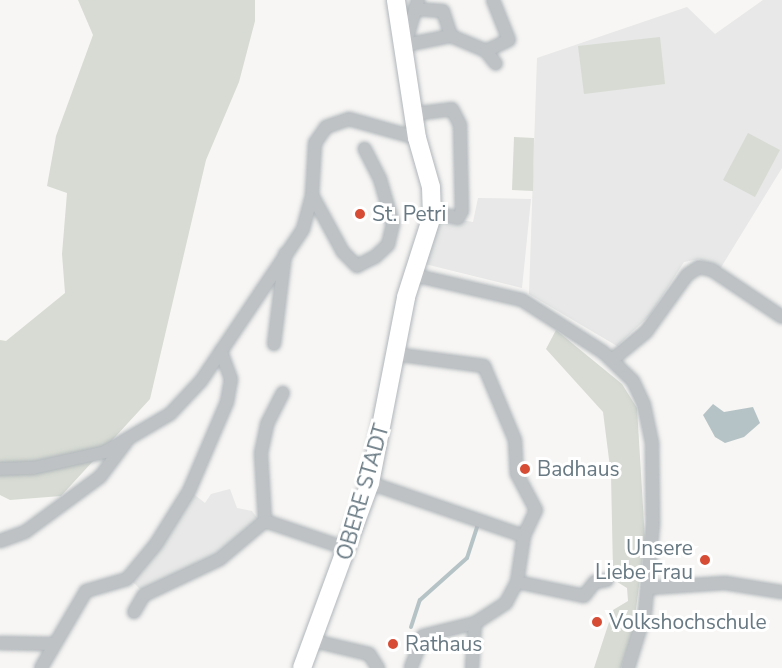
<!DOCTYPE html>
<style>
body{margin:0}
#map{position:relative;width:782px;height:668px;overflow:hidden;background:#f7f6f4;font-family:"Nunito Sans",sans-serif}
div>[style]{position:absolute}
.built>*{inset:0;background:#e7e8e7}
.green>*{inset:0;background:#d7dbd3}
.water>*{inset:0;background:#b6c3c6}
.stream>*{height:4px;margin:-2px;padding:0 2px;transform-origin:2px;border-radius:2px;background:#b6c3c6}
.roads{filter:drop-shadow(0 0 2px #b0b6ba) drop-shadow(0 0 2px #b0b6ba)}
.street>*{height:12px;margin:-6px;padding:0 6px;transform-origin:6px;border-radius:6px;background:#bec2c5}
.secondary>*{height:18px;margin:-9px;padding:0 9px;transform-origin:9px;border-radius:9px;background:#fff}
.dots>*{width:16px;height:16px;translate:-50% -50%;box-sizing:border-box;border:3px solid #fff;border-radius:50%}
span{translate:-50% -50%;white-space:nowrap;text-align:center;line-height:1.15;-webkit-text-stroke:6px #fff;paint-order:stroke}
.poi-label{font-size:21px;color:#687983}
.left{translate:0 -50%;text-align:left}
.right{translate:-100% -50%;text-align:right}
.street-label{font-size:21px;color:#687983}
</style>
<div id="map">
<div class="built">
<i style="clip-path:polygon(763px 0,782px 0,782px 168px,720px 269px,699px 259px,684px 262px,650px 315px,617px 346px,529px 294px,537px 58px,687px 7px,715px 34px)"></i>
<i style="clip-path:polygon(478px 198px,531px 199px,522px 288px,425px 264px,436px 216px,473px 222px)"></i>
<i style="clip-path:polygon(230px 489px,237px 508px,252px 511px,260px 522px,215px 558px,144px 593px,131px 580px,191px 492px,205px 503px,211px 494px)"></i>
</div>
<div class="green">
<i style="clip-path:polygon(78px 0,255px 0,255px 21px,239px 82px,206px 160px,150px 399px,61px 496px,10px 500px,0 495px,0 340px,6px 341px,65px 293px,62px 254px,67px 193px,47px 186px,56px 136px,93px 35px)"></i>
<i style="clip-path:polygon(660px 37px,665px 84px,584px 94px,578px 46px)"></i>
<i style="clip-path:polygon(748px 133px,780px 150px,755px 197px,723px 180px)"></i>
<i style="clip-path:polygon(514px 137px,534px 138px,533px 191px,512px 190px)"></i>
<i style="clip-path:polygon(556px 330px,622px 384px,637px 408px,645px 540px,633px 632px,621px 668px,594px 668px,613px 610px,628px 601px,627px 588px,614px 580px,613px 571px,611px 475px,603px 412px,546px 349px)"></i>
</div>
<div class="water">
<i style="clip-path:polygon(713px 404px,724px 412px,753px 407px,760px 423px,744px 437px,725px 443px,715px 437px,703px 415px)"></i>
</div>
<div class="stream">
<i style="left:411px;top:627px;width:28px;rotate:-72deg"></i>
<i style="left:420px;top:600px;width:63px;rotate:-41.8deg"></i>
<i style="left:467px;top:558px;width:33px;rotate:-72deg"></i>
</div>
<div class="roads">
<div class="street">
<i style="left:418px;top:0;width:47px;rotate:106.1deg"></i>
<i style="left:405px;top:45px;width:47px;rotate:-11.1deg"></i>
<i style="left:451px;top:36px;width:38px;rotate:23deg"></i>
<i style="left:486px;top:51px;width:16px;rotate:52deg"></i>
<i style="left:415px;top:9px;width:28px;rotate:4deg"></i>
<i style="left:443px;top:11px;width:26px;rotate:72deg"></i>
<i style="left:486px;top:51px;width:25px;rotate:-26deg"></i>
<i style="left:509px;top:40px;width:43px;rotate:-111.8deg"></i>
<i style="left:413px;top:114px;width:39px;rotate:-7deg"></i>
<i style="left:452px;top:109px;width:18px;rotate:63deg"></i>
<i style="left:460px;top:125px;width:86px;rotate:88.7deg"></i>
<i style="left:462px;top:211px;width:8px;rotate:120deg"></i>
<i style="left:458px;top:218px;width:26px;rotate:-167deg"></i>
<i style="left:312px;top:195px;width:65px;rotate:61.5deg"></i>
<i style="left:343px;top:252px;width:20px;rotate:45deg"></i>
<i style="left:357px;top:266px;width:20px;rotate:-27deg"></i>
<i style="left:375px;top:257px;width:18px;rotate:-43deg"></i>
<i style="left:388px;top:245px;width:22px;rotate:-77deg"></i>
<i style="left:393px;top:224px;width:47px;rotate:-106.1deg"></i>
<i style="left:380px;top:179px;width:34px;rotate:-117deg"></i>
<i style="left:413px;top:275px;width:112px;rotate:12.9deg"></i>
<i style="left:522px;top:300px;width:96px;rotate:32.7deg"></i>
<i style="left:603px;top:352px;width:42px;rotate:44deg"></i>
<i style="left:633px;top:381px;width:26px;rotate:65deg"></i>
<i style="left:644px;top:405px;width:40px;rotate:78deg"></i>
<i style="left:652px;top:444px;width:79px;rotate:89.3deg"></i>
<i style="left:653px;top:523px;width:90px;rotate:95.1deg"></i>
<i style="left:645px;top:613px;width:58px;rotate:107.2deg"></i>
<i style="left:274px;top:344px;width:91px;rotate:-83deg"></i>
<i style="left:394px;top:354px;width:91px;rotate:7.6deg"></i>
<i style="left:484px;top:366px;width:80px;rotate:67.3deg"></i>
<i style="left:515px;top:440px;width:34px;rotate:87deg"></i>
<i style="left:517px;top:474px;width:41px;rotate:62.2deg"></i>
<i style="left:536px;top:510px;width:29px;rotate:115deg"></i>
<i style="left:524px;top:536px;width:47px;rotate:98.7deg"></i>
<i style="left:517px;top:582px;width:24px;rotate:118deg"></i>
<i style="left:506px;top:603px;width:37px;rotate:147deg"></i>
<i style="left:475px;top:623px;width:54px;rotate:166deg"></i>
<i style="left:423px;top:636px;width:34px;rotate:111deg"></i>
<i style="left:613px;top:359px;width:43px;rotate:-39.3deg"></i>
<i style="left:646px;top:332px;width:70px;rotate:-54.3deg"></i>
<i style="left:687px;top:275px;width:14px;rotate:-34deg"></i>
<i style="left:699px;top:267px;width:13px;rotate:13deg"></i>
<i style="left:712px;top:270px;width:84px;rotate:33.9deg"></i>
<i style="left:0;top:469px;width:33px;rotate:-2deg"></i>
<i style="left:33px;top:468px;width:74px;rotate:-12.5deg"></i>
<i style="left:105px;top:452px;width:75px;rotate:-30.3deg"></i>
<i style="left:170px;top:414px;width:45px;rotate:-46.8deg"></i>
<i style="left:201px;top:381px;width:183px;rotate:-56.1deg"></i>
<i style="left:303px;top:229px;width:35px;rotate:-75deg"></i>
<i style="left:312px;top:195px;width:52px;rotate:-86.7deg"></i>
<i style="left:315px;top:143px;width:19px;rotate:-55deg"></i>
<i style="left:326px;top:127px;width:24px;rotate:-19deg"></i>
<i style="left:349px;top:119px;width:71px;rotate:15.6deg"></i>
<i style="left:370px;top:483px;width:163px;rotate:19deg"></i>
<i style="left:265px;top:521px;width:68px;rotate:-93.4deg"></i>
<i style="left:261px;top:453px;width:30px;rotate:-78deg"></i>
<i style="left:267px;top:424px;width:35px;rotate:-63deg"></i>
<i style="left:265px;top:521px;width:88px;rotate:18.6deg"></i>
<i style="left:0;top:541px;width:27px;rotate:-20deg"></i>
<i style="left:25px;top:532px;width:93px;rotate:-36.3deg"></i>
<i style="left:100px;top:477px;width:44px;rotate:-53.4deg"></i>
<i style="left:517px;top:582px;width:68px;rotate:11.8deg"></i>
<i style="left:584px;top:596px;width:18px;rotate:-52deg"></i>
<i style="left:595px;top:582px;width:12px;rotate:-9deg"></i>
<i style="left:649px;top:588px;width:76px;rotate:-3.8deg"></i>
<i style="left:725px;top:583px;width:58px;rotate:9deg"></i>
<i style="left:134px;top:612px;width:20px;rotate:-60deg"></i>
<i style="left:144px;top:595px;width:84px;rotate:-25.3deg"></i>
<i style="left:220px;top:559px;width:59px;rotate:-40.2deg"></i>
<i style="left:314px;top:641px;width:57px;rotate:13.3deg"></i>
<i style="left:369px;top:654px;width:17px;rotate:57deg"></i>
<i style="left:0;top:643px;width:53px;rotate:1.1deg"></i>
<i style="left:41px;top:668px;width:89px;rotate:-59.7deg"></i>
<i style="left:86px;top:591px;width:43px;rotate:-16.3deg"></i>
<i style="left:127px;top:579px;width:45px;rotate:-50.4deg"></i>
<i style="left:156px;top:544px;width:62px;rotate:-58.1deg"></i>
<i style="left:189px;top:491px;width:97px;rotate:-66.9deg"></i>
<i style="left:227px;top:402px;width:23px;rotate:-80deg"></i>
<i style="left:231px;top:379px;width:30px;rotate:-110deg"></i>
<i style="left:472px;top:668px;width:45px;rotate:-86.2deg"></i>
</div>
<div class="secondary">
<i style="left:302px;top:668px;width:197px;rotate:-69.8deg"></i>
<i style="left:370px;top:483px;width:189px;rotate:-79deg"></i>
<i style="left:406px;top:297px;width:85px;rotate:-72.2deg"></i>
<i style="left:432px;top:216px;width:29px;rotate:-92deg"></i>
<i style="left:431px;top:187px;width:51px;rotate:-105.9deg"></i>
<i style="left:417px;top:138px;width:140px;rotate:-98.7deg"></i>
</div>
</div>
<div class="dots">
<i style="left:360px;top:214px;background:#d64c34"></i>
<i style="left:525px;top:469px;background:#d64c34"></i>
<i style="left:705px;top:560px;background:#d64c34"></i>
<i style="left:597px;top:622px;background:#d64c34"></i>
<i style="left:393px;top:644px;background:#d64c34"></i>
</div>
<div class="poi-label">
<span class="left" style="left:372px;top:214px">St. Petri</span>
<span class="left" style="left:537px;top:469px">Badhaus</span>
<span class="right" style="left:693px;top:560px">Unsere<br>Liebe Frau</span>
<span class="left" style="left:609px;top:622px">Volkshochschule</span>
<span class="left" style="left:405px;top:644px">Rathaus</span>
</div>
<div class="street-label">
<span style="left:363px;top:492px;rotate:-74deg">OBERE STADT</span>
</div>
</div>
